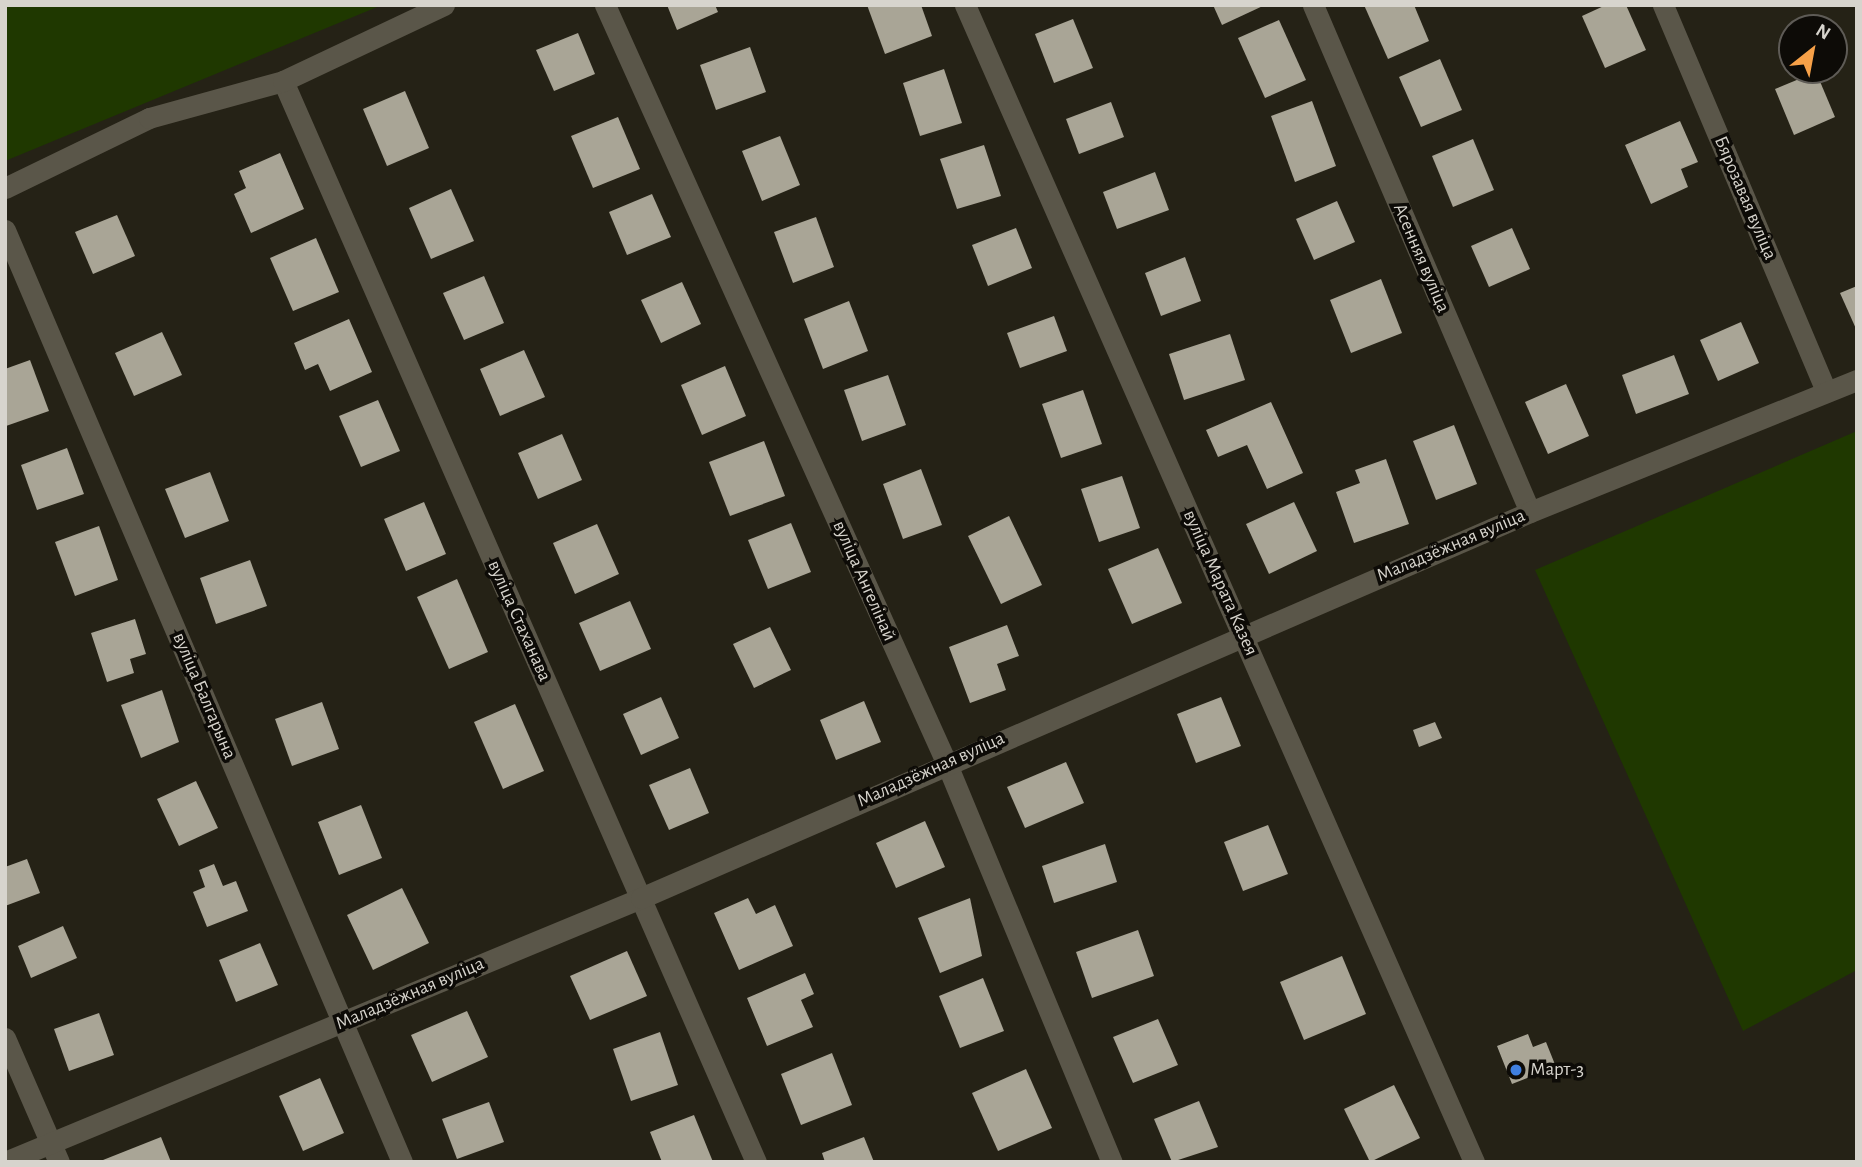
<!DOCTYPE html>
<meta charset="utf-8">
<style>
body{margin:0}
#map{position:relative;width:1862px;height:1167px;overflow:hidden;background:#252216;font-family:"Alegreya Sans",sans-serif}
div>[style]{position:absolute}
.green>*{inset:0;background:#1f3800}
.building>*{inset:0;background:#a9a596}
.minor>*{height:21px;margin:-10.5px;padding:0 10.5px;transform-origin:10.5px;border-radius:10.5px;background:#5a5649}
.dots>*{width:19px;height:19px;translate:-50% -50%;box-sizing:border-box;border:4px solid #0d0b07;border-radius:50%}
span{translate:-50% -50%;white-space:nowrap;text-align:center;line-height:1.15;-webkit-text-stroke:7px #0d0b07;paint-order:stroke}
.street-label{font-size:19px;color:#d7d4cd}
.poi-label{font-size:19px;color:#d7d4cd}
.left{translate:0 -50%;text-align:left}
.frame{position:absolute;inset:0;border:7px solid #d7d4cd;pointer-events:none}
.north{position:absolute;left:1778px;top:14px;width:70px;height:70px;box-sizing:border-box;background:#0d0b07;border:2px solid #5e5b56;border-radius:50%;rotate:31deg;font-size:19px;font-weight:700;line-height:28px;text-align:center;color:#d7d4cd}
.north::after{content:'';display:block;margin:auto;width:24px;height:32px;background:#f7a148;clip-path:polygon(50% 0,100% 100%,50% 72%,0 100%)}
</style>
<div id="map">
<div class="green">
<i style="clip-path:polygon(5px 5px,382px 5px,5px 161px)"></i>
<i style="clip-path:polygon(1857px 431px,1857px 970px,1743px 1031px,1535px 570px)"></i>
</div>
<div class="building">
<i style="clip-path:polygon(667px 5px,715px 5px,718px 12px,677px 30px)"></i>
<i style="clip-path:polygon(867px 5px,921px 5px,932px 36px,885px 54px)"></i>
<i style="clip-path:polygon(1213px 5px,1265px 5px,1222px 25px)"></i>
<i style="clip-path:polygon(1364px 5px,1414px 5px,1429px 41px,1388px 59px)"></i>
<i style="clip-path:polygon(1606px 5px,1626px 5px,1646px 50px,1605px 68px,1582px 16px)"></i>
<i style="clip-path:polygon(1073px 19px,1093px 68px,1054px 83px,1035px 34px)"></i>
<i style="clip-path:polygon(1279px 20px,1306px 80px,1265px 98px,1238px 38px)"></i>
<i style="clip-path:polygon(578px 33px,595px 74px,554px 91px,536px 50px)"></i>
<i style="clip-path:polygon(750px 47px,766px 92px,716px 110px,700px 65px)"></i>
<i style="clip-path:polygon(1440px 59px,1462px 110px,1421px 127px,1399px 77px)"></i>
<i style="clip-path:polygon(944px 69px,962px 123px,920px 136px,903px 83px)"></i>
<i style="clip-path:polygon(1816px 72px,1835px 117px,1794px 135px,1775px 89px)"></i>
<i style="clip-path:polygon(405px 91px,429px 148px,387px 166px,363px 109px)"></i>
<i style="clip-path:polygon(1312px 101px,1336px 166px,1295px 182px,1271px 116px)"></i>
<i style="clip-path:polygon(1111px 102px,1124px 137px,1079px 154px,1066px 119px)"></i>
<i style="clip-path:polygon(618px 117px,640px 169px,593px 188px,571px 136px)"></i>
<i style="clip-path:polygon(1680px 121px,1698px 162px,1681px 169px,1688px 187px,1651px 204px,1625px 145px)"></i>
<i style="clip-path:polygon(780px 136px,800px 185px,762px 201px,742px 151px)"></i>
<i style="clip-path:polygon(1473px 139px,1494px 190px,1453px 207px,1432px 156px)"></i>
<i style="clip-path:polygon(984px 145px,1001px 196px,957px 209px,940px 159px)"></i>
<i style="clip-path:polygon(280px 153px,304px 209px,251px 233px,234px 194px,246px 188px,239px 171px)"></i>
<i style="clip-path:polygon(1155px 172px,1169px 210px,1117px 229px,1103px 192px)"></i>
<i style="clip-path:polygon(451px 189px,474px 241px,431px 259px,409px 208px)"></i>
<i style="clip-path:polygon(652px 194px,671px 237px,627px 255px,609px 212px)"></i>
<i style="clip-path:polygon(1337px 201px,1355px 242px,1314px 260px,1296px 219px)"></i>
<i style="clip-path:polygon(117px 215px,135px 256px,93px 274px,75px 232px)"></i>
<i style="clip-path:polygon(816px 217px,834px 267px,793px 283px,774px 232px)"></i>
<i style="clip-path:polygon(1016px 228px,1032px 268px,988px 286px,972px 245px)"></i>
<i style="clip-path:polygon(1512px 228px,1530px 269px,1489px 287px,1471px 246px)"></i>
<i style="clip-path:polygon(316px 238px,339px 292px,293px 311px,270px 258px)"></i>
<i style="clip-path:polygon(1185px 257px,1201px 301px,1161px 316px,1145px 273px)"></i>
<i style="clip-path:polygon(484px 276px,504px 323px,464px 340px,443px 293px)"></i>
<i style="clip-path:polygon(1381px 279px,1402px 333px,1351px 353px,1330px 300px)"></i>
<i style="clip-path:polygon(682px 282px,701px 324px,661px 343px,641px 300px)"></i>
<i style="clip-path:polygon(1857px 286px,1857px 331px,1840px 293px)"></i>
<i style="clip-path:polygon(849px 301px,868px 351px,823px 369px,804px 319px)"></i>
<i style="clip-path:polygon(1054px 316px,1067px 351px,1020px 368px,1007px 333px)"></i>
<i style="clip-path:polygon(349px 319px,372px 372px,330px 391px,318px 364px,305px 370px,294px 343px)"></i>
<i style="clip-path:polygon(1741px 322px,1759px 363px,1718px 381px,1700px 340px)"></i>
<i style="clip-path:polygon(162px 332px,182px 375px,134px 396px,115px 353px)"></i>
<i style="clip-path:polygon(1230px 334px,1245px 380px,1184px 400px,1169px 354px)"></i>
<i style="clip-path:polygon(524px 350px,545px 397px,500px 416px,480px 369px)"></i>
<i style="clip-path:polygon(1674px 355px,1689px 394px,1636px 414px,1622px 375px)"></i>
<i style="clip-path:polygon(30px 360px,49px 411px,6px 426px,5px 369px)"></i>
<i style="clip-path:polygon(725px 366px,746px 416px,702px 435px,681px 385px)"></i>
<i style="clip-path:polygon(888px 375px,906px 425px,862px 441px,844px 390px)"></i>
<i style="clip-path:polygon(1566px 384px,1589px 436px,1548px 454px,1525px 402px)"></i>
<i style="clip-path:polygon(1083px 390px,1102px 444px,1061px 458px,1042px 404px)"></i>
<i style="clip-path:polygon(378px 400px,400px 451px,361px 467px,339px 416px)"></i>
<i style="clip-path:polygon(1271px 402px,1303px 473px,1267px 489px,1247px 445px,1218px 457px,1206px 430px)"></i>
<i style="clip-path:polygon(1454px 425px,1477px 484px,1436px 500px,1413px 441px)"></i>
<i style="clip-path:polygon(562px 434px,582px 480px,538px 499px,518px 453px)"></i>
<i style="clip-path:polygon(764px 441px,785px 496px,730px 516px,709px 462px)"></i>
<i style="clip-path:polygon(67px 448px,84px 494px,37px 510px,21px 465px)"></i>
<i style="clip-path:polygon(1386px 459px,1409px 524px,1354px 543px,1336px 492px,1360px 483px,1355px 470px)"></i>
<i style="clip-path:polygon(921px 469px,942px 525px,903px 539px,883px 484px)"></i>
<i style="clip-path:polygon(210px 472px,229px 521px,185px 538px,165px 489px)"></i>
<i style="clip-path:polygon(1122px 476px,1140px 528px,1099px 542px,1081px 489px)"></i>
<i style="clip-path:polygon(424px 502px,446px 554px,406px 571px,384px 519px)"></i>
<i style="clip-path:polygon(1294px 502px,1317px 551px,1269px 574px,1246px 524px)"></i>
<i style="clip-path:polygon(1009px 516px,1042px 585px,1001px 604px,968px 536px)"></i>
<i style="clip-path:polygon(791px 523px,811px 572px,768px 589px,748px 540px)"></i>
<i style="clip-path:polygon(597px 524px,619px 574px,575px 594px,553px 543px)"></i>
<i style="clip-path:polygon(99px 526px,118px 580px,75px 596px,55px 542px)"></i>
<i style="clip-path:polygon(1158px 548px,1182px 603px,1132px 624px,1108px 569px)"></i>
<i style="clip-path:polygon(250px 560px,267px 606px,216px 624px,200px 578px)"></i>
<i style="clip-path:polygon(457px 579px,488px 652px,449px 669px,417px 597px)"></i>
<i style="clip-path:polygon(630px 601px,651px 649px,600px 671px,579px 623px)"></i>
<i style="clip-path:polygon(135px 619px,146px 654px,130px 659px,134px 673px,107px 682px,91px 633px)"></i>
<i style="clip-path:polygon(1007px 625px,1019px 656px,997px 664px,1006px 690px,970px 703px,949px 647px)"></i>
<i style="clip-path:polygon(770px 627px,791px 670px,754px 688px,733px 644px)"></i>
<i style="clip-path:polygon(162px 690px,179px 742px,141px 758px,121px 705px)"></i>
<i style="clip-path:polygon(661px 697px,679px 738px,641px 755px,623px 714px)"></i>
<i style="clip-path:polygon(1221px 697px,1241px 746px,1196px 763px,1177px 714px)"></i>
<i style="clip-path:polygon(864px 701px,881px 742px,836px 760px,820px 720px)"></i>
<i style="clip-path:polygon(322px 702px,339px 749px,292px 766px,275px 719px)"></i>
<i style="clip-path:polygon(515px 704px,544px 771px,503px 789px,474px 722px)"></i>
<i style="clip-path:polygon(1435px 722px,1442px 738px,1419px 747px,1413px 730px)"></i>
<i style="clip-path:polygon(1066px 762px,1084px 803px,1025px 828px,1007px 787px)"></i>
<i style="clip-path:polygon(690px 768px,709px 813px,669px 830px,649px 785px)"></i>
<i style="clip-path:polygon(196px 781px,218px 828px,179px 846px,157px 799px)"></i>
<i style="clip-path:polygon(361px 805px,382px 858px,339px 875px,318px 822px)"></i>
<i style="clip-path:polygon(925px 821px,945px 867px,896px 888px,876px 843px)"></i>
<i style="clip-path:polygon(1268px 825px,1288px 874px,1243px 891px,1224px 842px)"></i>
<i style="clip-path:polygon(1105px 844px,1117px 882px,1054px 903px,1042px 866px)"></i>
<i style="clip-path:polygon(27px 859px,40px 893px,5px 906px,5px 867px)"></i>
<i style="clip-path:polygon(214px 864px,223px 886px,236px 881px,248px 911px,207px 927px,193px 892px,205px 887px,199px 870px)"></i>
<i style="clip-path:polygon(402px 888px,429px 943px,373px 970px,347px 915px)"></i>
<i style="clip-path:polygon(748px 898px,756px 914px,775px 905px,793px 946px,739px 970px,714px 913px)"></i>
<i style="clip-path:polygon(970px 898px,982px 956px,940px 973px,918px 918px)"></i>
<i style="clip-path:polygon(63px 926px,77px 958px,31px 978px,18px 946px)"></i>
<i style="clip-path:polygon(1138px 930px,1154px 976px,1092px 998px,1076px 952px)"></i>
<i style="clip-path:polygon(260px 943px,278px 985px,236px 1002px,219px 960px)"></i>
<i style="clip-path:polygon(627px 951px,647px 996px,590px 1020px,570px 976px)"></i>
<i style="clip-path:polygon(1342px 956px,1366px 1014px,1304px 1040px,1280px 982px)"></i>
<i style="clip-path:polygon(805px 973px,814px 994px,801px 1000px,813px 1027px,767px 1046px,747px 998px)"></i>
<i style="clip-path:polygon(983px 978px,1004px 1031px,960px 1048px,939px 996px)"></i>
<i style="clip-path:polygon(467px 1011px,488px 1057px,432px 1082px,411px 1035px)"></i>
<i style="clip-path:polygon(99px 1013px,114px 1055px,69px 1071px,54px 1029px)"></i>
<i style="clip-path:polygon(1158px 1019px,1178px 1065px,1133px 1083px,1113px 1037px)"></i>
<i style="clip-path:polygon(660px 1032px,678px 1085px,631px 1101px,613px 1049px)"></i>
<i style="clip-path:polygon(1528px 1034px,1533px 1047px,1546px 1042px,1556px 1067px,1512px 1084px,1497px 1046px)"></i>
<i style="clip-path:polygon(832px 1053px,852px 1105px,801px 1125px,781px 1074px)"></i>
<i style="clip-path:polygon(1026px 1069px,1052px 1128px,998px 1151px,972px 1093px)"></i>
<i style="clip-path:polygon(320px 1078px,344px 1133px,303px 1151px,279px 1096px)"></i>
<i style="clip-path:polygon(1394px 1085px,1420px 1138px,1370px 1162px,1344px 1109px)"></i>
<i style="clip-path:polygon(1199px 1101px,1218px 1147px,1172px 1162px,1154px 1119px)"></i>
<i style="clip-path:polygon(489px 1102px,504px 1142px,457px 1159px,442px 1119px)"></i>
<i style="clip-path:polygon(694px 1115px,713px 1162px,662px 1162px,650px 1132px)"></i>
<i style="clip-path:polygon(161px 1137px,171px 1162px,104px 1162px,103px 1160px)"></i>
<i style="clip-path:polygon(864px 1137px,874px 1162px,825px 1162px,822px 1153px)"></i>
</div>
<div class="minor">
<i style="left:605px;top:5px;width:830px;rotate:65.75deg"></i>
<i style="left:946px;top:762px;width:433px;rotate:67.5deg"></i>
<i style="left:965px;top:5px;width:1264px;rotate:66.25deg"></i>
<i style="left:1313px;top:5px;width:551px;rotate:66.83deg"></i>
<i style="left:1663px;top:5px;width:419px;rotate:67.1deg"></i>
<i style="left:283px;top:81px;width:1180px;rotate:66.37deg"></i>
<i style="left:5px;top:188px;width:160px;rotate:-25.9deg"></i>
<i style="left:149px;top:118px;width:139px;rotate:-15.4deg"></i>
<i style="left:283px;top:81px;width:178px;rotate:-25.3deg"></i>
<i style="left:5px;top:230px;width:1013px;rotate:66.93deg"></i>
<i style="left:5px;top:1038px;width:135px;rotate:66.5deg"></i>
<i style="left:5px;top:1162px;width:689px;rotate:-22.54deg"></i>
<i style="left:641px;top:898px;width:969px;rotate:-23.47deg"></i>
<i style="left:1530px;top:512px;width:353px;rotate:-22deg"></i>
</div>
<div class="dots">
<i style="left:1516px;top:1070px;background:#3f7fe0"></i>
</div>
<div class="street-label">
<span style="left:1745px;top:198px;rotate:67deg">Бярозавая вуліца</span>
<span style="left:1421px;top:258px;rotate:67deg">Асенняя вуліца</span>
<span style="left:1451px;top:546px;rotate:-23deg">Маладзёжная вуліца</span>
<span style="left:864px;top:581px;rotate:66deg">вуліца Ангелінай</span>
<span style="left:1220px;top:583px;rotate:66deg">вуліца Марата Казея</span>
<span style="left:519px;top:621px;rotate:66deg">вуліца Стаханава</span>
<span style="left:204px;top:696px;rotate:67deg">вуліца Балгарына</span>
<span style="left:931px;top:770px;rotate:-24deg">Маладзёжная вуліца</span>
<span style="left:410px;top:994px;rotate:-23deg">Маладзёжная вуліца</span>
</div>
<div class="poi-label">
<span class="left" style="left:1530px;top:1070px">Март-3</span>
</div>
<div class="frame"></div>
<div class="north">N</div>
</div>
